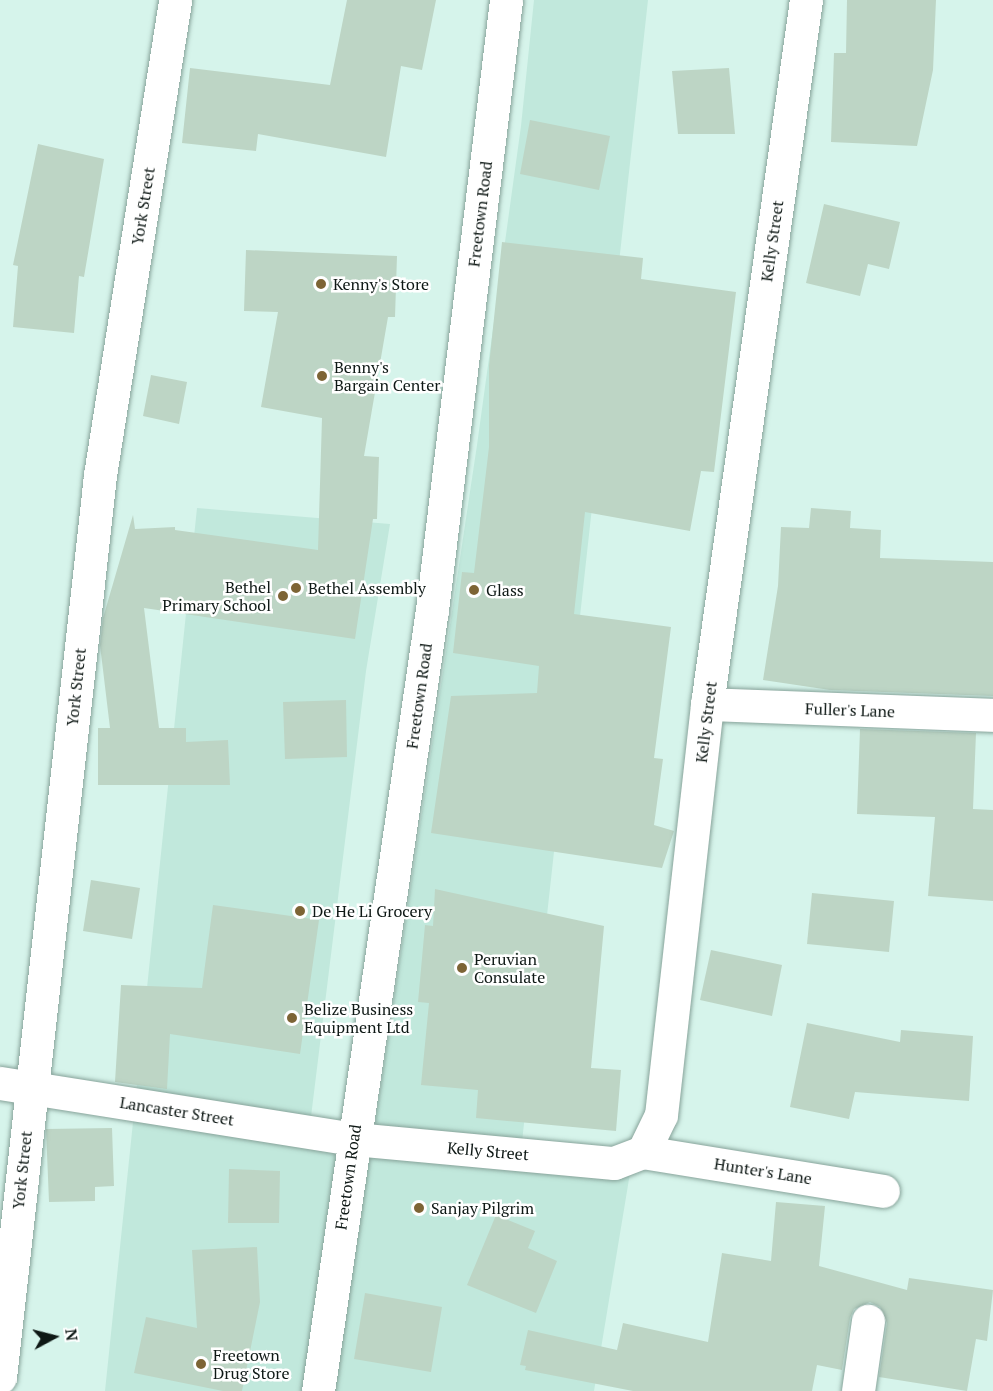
<!DOCTYPE html>
<style>
body{margin:0}
#map{position:relative;width:993px;height:1391px;overflow:hidden;background:#d6f4eb;font-family:"PT Serif",serif}
div>[style]{position:absolute}
.built>*{inset:0;background:#c1e8dc}
.building>*{inset:0;background:#bdd5c5}
.roads{filter:drop-shadow(0 0 2px #87a39a) drop-shadow(0 0 2px #87a39a)}
.minor>*{height:33px;margin:-16.5px;padding:0 16.5px;transform-origin:16.5px;border-radius:16.5px;background:#fff}
.major>*{height:33px;margin:-16.5px;padding:0 16.5px;transform-origin:16.5px;border-radius:16.5px;background:#fff}
.dots>*{width:16px;height:16px;translate:-50% -50%;box-sizing:border-box;border:3px solid #fff;border-radius:50%}
span{translate:-50% -50%;white-space:nowrap;text-align:center;line-height:1.15;-webkit-text-stroke:5px #fff;paint-order:stroke}
.street-label{font-size:16px;color:#0e1815}
.poi-label{font-size:16px;color:#0e1815}
.left{translate:0 -50%;text-align:left}
.right{translate:-100% -50%;text-align:right}
.north{position:absolute;left:24px;top:1307px;width:60px;height:60px;-webkit-text-stroke:4px #fff;paint-order:stroke;rotate:83deg;font-size:16px;font-weight:700;line-height:24px;text-align:center;color:#0e1815}
.north::after{content:'';display:block;margin:auto;width:21px;height:27px;background:#0e1815;clip-path:polygon(50% 0,100% 100%,50% 72%,0 100%)}
</style>
<div id="map">
<div class="built">
<i style="clip-path:polygon(534px 0,648px 0,520px 1160px,631px 1167px,594px 1391px,105px 1391px,197px 508px,390px 524px,366px 671px,308px 1141px,371px 1152px,477px 445px,521px 126px)"></i>
</div>
<div class="building">
<i style="clip-path:polygon(347px 0,436px 0,422px 70px,401px 66px,386px 157px,258px 134px,256px 151px,182px 143px,190px 68px,330px 85px)"></i>
<i style="clip-path:polygon(847px 0,936px 0,933px 70px,917px 146px,831px 142px,834px 53px,846px 53px)"></i>
<i style="clip-path:polygon(729px 68px,735px 134px,678px 134px,672px 71px)"></i>
<i style="clip-path:polygon(530px 120px,610px 136px,599px 190px,520px 174px)"></i>
<i style="clip-path:polygon(38px 144px,104px 159px,84px 277px,79px 276px,74px 333px,13px 327px,18px 266px,13px 265px)"></i>
<i style="clip-path:polygon(824px 204px,900px 222px,889px 269px,868px 264px,860px 296px,806px 283px)"></i>
<i style="clip-path:polygon(502px 242px,643px 258px,641px 279px,736px 292px,714px 472px,701px 471px,690px 531px,585px 512px,574px 614px,671px 627px,654px 758px,663px 759px,654px 825px,674px 831px,662px 868px,431px 833px,451px 696px,537px 693px,539px 666px,453px 653px,462px 572px,474px 573px,489px 447px,489px 366px)"></i>
<i style="clip-path:polygon(246px 250px,397px 256px,395px 317px,388px 317px,364px 456px,379px 457px,377px 519px,373px 519px,355px 639px,144px 608px,159px 728px,186px 728px,186px 742px,228px 740px,230px 785px,98px 785px,98px 728px,110px 728px,100px 645px,103px 618px,133px 515px,135px 529px,175px 527px,175px 530px,318px 550px,322px 418px,261px 407px,278px 312px,244px 311px)"></i>
<i style="clip-path:polygon(151px 375px,187px 382px,179px 424px,143px 416px)"></i>
<i style="clip-path:polygon(811px 508px,851px 511px,850px 528px,881px 530px,880px 558px,993px 562px,993px 696px,830px 690px,763px 680px,778px 586px,781px 527px,809px 528px)"></i>
<i style="clip-path:polygon(346px 700px,347px 757px,285px 759px,283px 702px)"></i>
<i style="clip-path:polygon(860px 729px,976px 733px,973px 809px,993px 810px,993px 901px,928px 896px,935px 817px,857px 814px)"></i>
<i style="clip-path:polygon(91px 880px,140px 888px,132px 939px,83px 931px)"></i>
<i style="clip-path:polygon(435px 889px,604px 926px,591px 1068px,621px 1070px,616px 1131px,476px 1118px,478px 1090px,421px 1085px,429px 1003px,418px 1002px,425px 925px,433px 926px)"></i>
<i style="clip-path:polygon(812px 893px,894px 901px,889px 952px,807px 944px)"></i>
<i style="clip-path:polygon(213px 905px,319px 920px,300px 1054px,170px 1034px,167px 1089px,115px 1082px,121px 985px,202px 988px)"></i>
<i style="clip-path:polygon(711px 950px,782px 965px,772px 1016px,700px 1000px)"></i>
<i style="clip-path:polygon(807px 1023px,900px 1042px,901px 1030px,973px 1036px,969px 1101px,855px 1092px,849px 1119px,790px 1107px)"></i>
<i style="clip-path:polygon(112px 1128px,114px 1186px,95px 1187px,95px 1201px,49px 1202px,46px 1129px)"></i>
<i style="clip-path:polygon(229px 1169px,280px 1171px,279px 1223px,228px 1223px)"></i>
<i style="clip-path:polygon(776px 1202px,825px 1206px,819px 1266px,907px 1290px,909px 1278px,993px 1290px,987px 1341px,976px 1339px,967px 1391px,879px 1377px,887px 1323px,880px 1307px,870px 1302px,854px 1309px,850px 1318px,842px 1370px,817px 1365px,812px 1391px,633px 1391px,525px 1370px,526px 1366px,520px 1365px,528px 1330px,617px 1350px,623px 1323px,708px 1342px,722px 1253px,771px 1261px)"></i>
<i style="clip-path:polygon(496px 1215px,535px 1231px,528px 1248px,557px 1261px,536px 1313px,467px 1285px)"></i>
<i style="clip-path:polygon(257px 1247px,260px 1302px,242px 1391px,223px 1391px,134px 1373px,146px 1317px,197px 1328px,192px 1250px)"></i>
<i style="clip-path:polygon(365px 1293px,442px 1307px,431px 1372px,354px 1359px)"></i>
</div>
<div class="roads">
<div class="minor">
<i style="left:707px;top:704px;width:286px;rotate:2.2deg"></i>
<i style="left:0;top:1083px;width:358px;rotate:9deg"></i>
<i style="left:354px;top:1139px;width:261px;rotate:5.3deg"></i>
<i style="left:614px;top:1163px;width:31px;rotate:-21deg"></i>
<i style="left:643px;top:1152px;width:41px;rotate:-64.1deg"></i>
<i style="left:661px;top:1115px;width:414px;rotate:-83.6deg"></i>
<i style="left:707px;top:704px;width:711px;rotate:-82deg"></i>
<i style="left:643px;top:1152px;width:243px;rotate:9.2deg"></i>
<i style="left:0;top:1377px;width:908px;rotate:-83.67deg"></i>
<i style="left:100px;top:475px;width:481px;rotate:-81deg"></i>
<i style="left:858px;top:1391px;width:71px;rotate:-81.9deg"></i>
</div>
<div class="major">
<i style="left:318px;top:1391px;width:789px;rotate:-81.7deg"></i>
<i style="left:432px;top:610px;width:614px;rotate:-83.08deg"></i>
</div>
</div>
<div class="dots">
<i style="left:321px;top:284px;background:#7d6435"></i>
<i style="left:322px;top:376px;background:#7d6435"></i>
<i style="left:296px;top:588px;background:#7d6435"></i>
<i style="left:474px;top:590px;background:#7d6435"></i>
<i style="left:283px;top:596px;background:#7d6435"></i>
<i style="left:300px;top:911px;background:#7d6435"></i>
<i style="left:462px;top:968px;background:#7d6435"></i>
<i style="left:292px;top:1018px;background:#7d6435"></i>
<i style="left:419px;top:1208px;background:#7d6435"></i>
<i style="left:201px;top:1364px;background:#7d6435"></i>
</div>
<div class="street-label">
<span style="left:143px;top:206px;rotate:-81deg">York Street</span>
<span style="left:480px;top:214px;rotate:-83deg">Freetown Road</span>
<span style="left:772px;top:241px;rotate:-82deg">Kelly Street</span>
<span style="left:76px;top:687px;rotate:-84deg">York Street</span>
<span style="left:419px;top:696px;rotate:-82deg">Freetown Road</span>
<span style="left:850px;top:710px;rotate:2deg">Fuller's Lane</span>
<span style="left:706px;top:722px;rotate:-83deg">Kelly Street</span>
<span style="left:177px;top:1111px;rotate:9deg">Lancaster Street</span>
<span style="left:488px;top:1151px;rotate:5deg">Kelly Street</span>
<span style="left:22px;top:1170px;rotate:-84deg">York Street</span>
<span style="left:763px;top:1171px;rotate:9deg">Hunter's Lane</span>
<span style="left:348px;top:1177px;rotate:-82deg">Freetown Road</span>
</div>
<div class="poi-label">
<span class="left" style="left:333px;top:284px">Kenny's Store</span>
<span class="left" style="left:334px;top:376px">Benny's<br>Bargain Center</span>
<span class="right" style="left:271px;top:596px">Bethel<br>Primary School</span>
<span class="left" style="left:308px;top:588px">Bethel Assembly</span>
<span class="left" style="left:486px;top:590px">Glass</span>
<span class="left" style="left:312px;top:911px">De He Li Grocery</span>
<span class="left" style="left:474px;top:968px">Peruvian<br>Consulate</span>
<span class="left" style="left:304px;top:1018px">Belize Business<br>Equipment Ltd</span>
<span class="left" style="left:431px;top:1208px">Sanjay Pilgrim</span>
<span class="left" style="left:213px;top:1364px">Freetown<br>Drug Store</span>
</div>
<div class="north">N</div>
</div>
